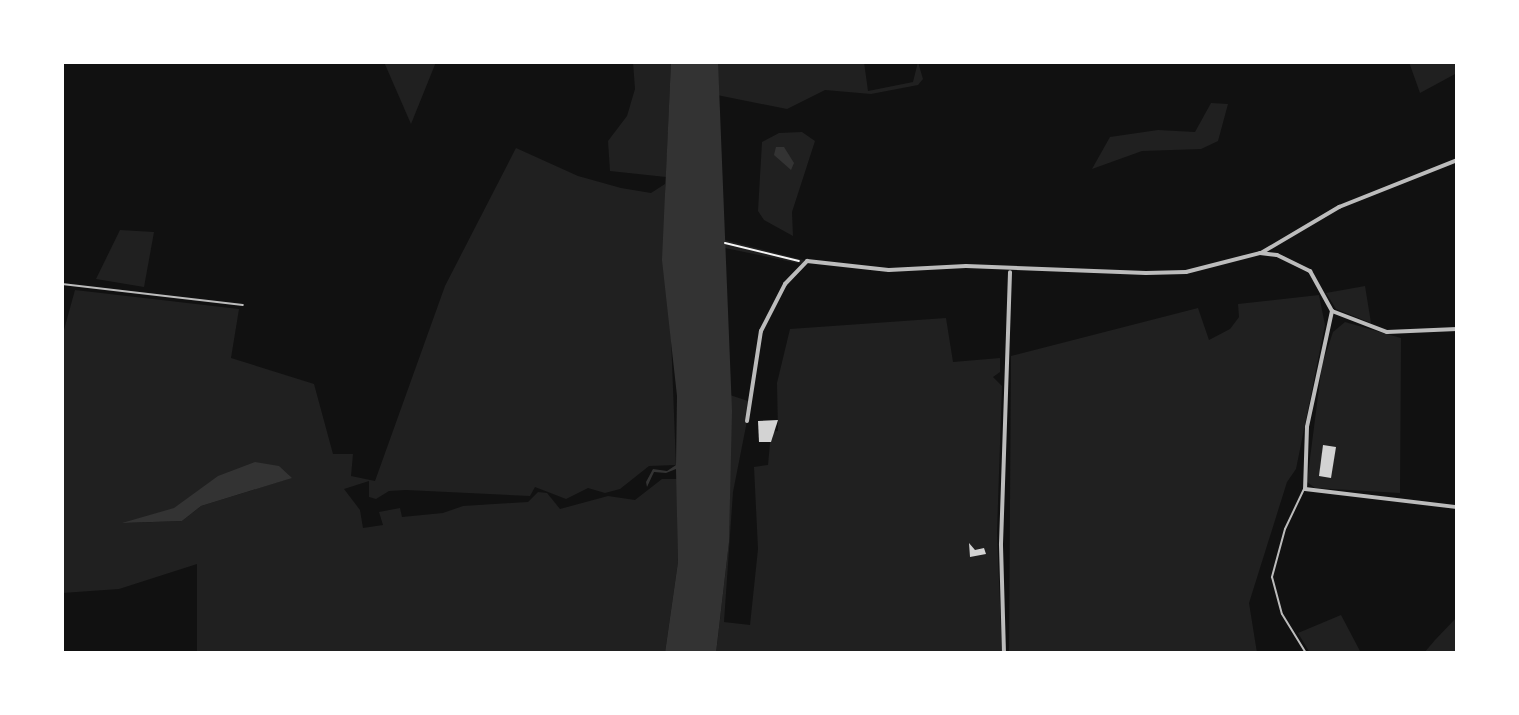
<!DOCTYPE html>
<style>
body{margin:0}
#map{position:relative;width:1519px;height:715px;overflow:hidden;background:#111;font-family:"Sofia Sans Condensed",sans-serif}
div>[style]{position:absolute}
.green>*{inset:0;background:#202020}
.water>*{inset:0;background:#333}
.building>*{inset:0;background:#d3d3d3}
.path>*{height:2px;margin:-1px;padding:0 1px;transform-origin:1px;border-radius:1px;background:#f5f5f5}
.service>*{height:2px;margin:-1px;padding:0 1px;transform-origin:1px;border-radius:1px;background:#bcbcbc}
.minor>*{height:4px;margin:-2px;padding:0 2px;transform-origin:2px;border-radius:2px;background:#bcbcbc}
span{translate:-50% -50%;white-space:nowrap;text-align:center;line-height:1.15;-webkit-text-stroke:6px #fff;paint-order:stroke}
.frame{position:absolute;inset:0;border:64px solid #fff;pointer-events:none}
</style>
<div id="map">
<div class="green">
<i style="clip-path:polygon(384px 62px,436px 62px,411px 124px)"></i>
<i style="clip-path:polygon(633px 62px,671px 62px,666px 177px,610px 171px,608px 141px,627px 116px,635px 89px)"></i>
<i style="clip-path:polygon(718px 62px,864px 62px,868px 91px,913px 82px,918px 62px,923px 79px,918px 85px,871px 94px,825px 90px,787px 109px,717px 95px)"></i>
<i style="clip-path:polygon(1409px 62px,1457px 62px,1457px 73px,1420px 93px)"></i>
<i style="clip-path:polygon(1211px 103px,1228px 104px,1218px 141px,1201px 149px,1142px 151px,1092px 169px,1110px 137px,1158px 130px,1195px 132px)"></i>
<i style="clip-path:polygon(779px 133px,802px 132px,815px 141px,792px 212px,793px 236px,764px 220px,758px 211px,762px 142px)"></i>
<i style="clip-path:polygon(evenodd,516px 148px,578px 176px,621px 188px,651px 193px,665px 184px,676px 465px,649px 466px,620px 489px,605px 493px,588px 488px,566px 499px,535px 487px,530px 496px,406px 490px,389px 491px,376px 499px,369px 497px,369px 481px,344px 489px,360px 510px,363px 528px,383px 525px,379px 512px,400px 508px,402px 517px,443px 513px,463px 506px,528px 502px,538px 492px,547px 493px,560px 509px,608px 496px,635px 500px,662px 479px,677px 479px,678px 562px,665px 653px,197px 653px,197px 564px,119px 589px,62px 593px,62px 337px,75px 290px,239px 309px,231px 358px,314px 384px,333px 454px,353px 454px,351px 476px,375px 481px,445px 286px,516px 148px,291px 478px,201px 506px,182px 521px,125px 523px,291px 478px)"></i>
<i style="clip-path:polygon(120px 230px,154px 232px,144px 287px,96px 279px)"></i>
<i style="clip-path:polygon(725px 240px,807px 261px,802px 264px,725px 248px)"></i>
<i style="clip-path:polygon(1365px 286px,1371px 323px,1336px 309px,1326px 293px)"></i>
<i style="clip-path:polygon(1319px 295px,1325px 325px,1296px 469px,1287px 482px,1249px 603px,1257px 653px,1009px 653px,1011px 356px,1198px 308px,1209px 340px,1230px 329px,1239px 317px,1238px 304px)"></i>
<i style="clip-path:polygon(946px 318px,953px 362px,1000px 358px,1000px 372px,993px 377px,1002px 386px,997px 532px,1002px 653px,716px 653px,729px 542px,730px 395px,748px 401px,747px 421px,733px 492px,724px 622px,750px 625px,758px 549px,754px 467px,768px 465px,771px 432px,778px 431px,777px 383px,790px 329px)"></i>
<i style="clip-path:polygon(1345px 322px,1401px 338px,1400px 493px,1315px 488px,1307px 482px,1322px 365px,1333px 332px)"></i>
<i style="clip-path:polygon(1341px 615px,1361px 653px,1310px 653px,1298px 633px)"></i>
<i style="clip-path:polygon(1457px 617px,1457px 653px,1424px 653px,1435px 640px)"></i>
</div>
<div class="water">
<i style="clip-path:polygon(671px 62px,718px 62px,732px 411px,729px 542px,716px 653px,665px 653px,678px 562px,676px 469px,666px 473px,654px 472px,647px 487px,646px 482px,653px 469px,667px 471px,676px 465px,677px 396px,662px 260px)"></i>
<i style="clip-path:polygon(776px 147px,784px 147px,794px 163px,791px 170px,774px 155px)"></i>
<i style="clip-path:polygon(255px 462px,279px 466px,292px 478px,201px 506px,182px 521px,122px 523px,174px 508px,218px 476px)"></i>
</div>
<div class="building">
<i style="clip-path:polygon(778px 420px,771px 442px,759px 442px,758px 421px)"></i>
<i style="clip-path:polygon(1323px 445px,1336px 447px,1331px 478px,1319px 476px)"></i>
<i style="clip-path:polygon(969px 543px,975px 550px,984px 548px,986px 554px,970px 557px)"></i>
</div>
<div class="path">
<i style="left:725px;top:243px;width:76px;rotate:13.7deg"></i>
</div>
<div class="service">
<i style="left:62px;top:284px;width:182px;rotate:6.6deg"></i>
<i style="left:1304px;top:489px;width:44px;rotate:115.4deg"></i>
<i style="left:1285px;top:529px;width:50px;rotate:105.2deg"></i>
<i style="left:1272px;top:577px;width:38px;rotate:75deg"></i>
<i style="left:1282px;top:614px;width:46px;rotate:58.4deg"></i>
</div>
<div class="minor">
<i style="left:1261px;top:253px;width:91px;rotate:-30.5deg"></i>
<i style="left:1339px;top:207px;width:127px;rotate:-21.7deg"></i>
<i style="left:1332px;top:311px;width:59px;rotate:20.9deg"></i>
<i style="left:1387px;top:332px;width:70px;rotate:-2.5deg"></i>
<i style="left:747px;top:421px;width:91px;rotate:-81.2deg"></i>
<i style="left:761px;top:331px;width:53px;rotate:-62.9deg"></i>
<i style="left:785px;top:284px;width:32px;rotate:-46deg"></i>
<i style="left:807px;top:261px;width:82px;rotate:6.3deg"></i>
<i style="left:889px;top:270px;width:77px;rotate:-3deg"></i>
<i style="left:966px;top:266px;width:180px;rotate:2.2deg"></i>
<i style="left:1146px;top:273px;width:40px;rotate:-1.4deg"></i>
<i style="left:1186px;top:272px;width:76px;rotate:-14.4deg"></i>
<i style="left:1260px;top:253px;width:17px;rotate:7deg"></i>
<i style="left:1277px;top:255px;width:37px;rotate:26deg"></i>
<i style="left:1310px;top:271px;width:46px;rotate:61.2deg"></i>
<i style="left:1332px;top:311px;width:119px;rotate:102.2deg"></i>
<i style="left:1307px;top:427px;width:62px;rotate:91.8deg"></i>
<i style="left:1305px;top:489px;width:153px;rotate:6.8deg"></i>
<i style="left:1004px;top:653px;width:109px;rotate:-91.6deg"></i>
<i style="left:1001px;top:544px;width:272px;rotate:-88.1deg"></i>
</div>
<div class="frame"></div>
</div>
